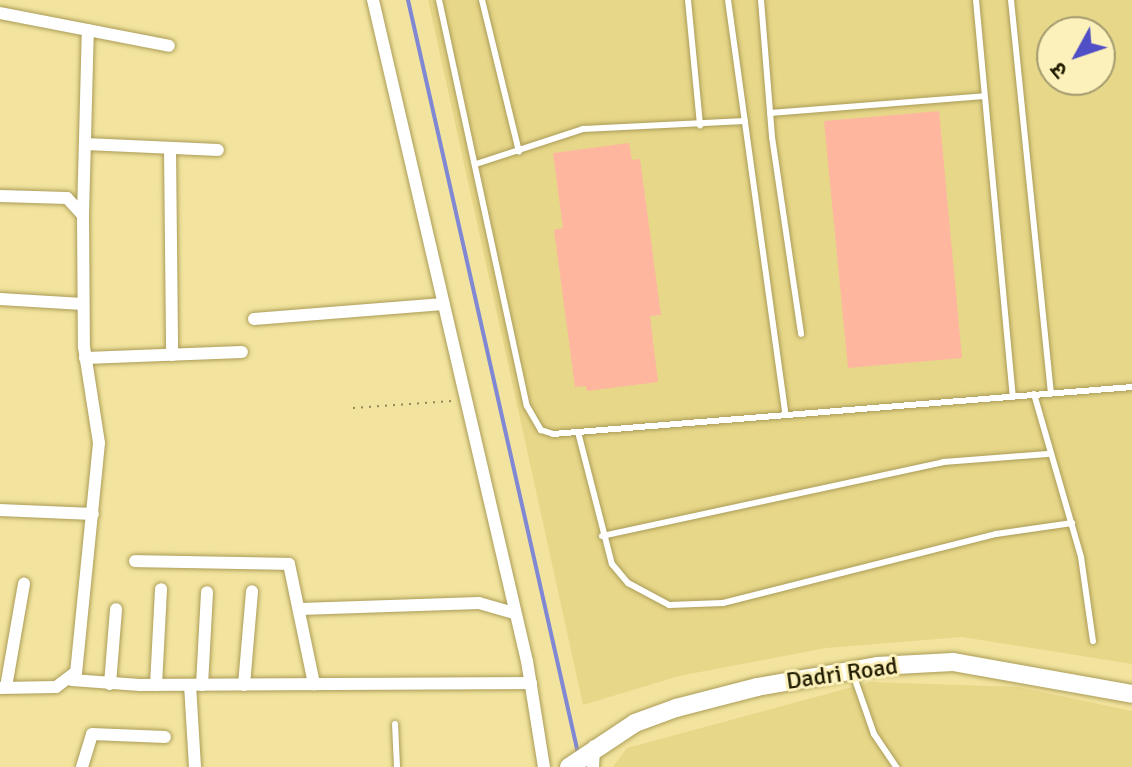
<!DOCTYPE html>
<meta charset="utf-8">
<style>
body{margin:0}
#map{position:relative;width:1132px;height:767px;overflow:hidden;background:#f2e49e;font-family:Signika,"Noto Sans Devanagari",sans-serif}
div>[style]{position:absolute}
.built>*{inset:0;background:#e7d789}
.stream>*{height:4px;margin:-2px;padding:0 2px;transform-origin:2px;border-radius:2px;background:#8088d4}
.building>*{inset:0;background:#feb69f}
.path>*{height:2px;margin-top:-1px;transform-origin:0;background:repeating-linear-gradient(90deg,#928856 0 2px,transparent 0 8px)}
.roads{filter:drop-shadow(0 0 2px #aa9c58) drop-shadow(0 0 2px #aa9c58)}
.service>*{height:6px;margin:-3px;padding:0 3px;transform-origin:3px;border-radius:3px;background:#fff}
.minor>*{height:12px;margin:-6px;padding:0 6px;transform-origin:6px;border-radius:6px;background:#fff}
.secondary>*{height:18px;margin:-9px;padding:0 9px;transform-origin:9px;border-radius:9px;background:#fff}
span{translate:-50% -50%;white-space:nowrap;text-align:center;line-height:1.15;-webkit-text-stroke:6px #fcf1ba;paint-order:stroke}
.street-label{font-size:24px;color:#201b00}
.north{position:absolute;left:1036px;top:16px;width:80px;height:80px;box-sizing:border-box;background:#fcf1ba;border:2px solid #a49b70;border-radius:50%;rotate:230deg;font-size:22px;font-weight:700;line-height:32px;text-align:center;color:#201b00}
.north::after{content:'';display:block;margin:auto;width:28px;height:36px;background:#504fc6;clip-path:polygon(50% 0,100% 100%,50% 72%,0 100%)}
</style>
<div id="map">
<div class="built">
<i style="clip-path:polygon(evenodd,428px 0,1132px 0,1132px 664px,962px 637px,826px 648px,679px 676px,583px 705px,428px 0,1052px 32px,1100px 32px,1100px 80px,1052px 80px,1052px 32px)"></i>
<i style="clip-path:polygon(871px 682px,1018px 687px,1132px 711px,1132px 767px,613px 767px,627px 748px)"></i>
</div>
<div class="stream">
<i style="left:408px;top:0;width:772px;rotate:77.28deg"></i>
</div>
<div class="building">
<i style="clip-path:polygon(939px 111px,962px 358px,848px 368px,824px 121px)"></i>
<i style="clip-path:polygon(629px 143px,632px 160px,640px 159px,661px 315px,650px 316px,658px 382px,587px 391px,586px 386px,575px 387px,554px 230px,563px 228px,553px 153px)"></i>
</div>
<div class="path">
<i style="left:353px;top:408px;width:99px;rotate:-4deg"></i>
</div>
<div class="roads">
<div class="service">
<i style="left:439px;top:0;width:415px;rotate:77.8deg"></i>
<i style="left:527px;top:406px;width:28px;rotate:60deg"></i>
<i style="left:541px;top:430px;width:13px;rotate:18deg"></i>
<i style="left:553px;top:434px;width:581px;rotate:-4.64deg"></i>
<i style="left:482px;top:0;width:156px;rotate:76.3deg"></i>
<i style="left:688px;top:0;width:126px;rotate:84.5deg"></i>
<i style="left:728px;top:0;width:417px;rotate:82.1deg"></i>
<i style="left:761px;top:0;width:137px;rotate:85.4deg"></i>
<i style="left:772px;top:137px;width:199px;rotate:81.6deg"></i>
<i style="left:976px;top:0;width:398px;rotate:84.7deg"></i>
<i style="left:1011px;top:0;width:395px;rotate:84.2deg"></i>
<i style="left:770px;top:113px;width:215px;rotate:-4.5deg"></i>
<i style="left:476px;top:164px;width:113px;rotate:-18.1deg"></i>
<i style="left:583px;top:129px;width:162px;rotate:-2.8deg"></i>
<i style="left:1034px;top:394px;width:170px;rotate:73.9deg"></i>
<i style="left:1081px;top:557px;width:85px;rotate:81.9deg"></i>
<i style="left:578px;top:432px;width:136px;rotate:75.6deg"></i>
<i style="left:612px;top:564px;width:25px;rotate:50deg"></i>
<i style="left:628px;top:583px;width:47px;rotate:28.2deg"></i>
<i style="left:669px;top:605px;width:54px;rotate:-2.1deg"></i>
<i style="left:723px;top:603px;width:282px;rotate:-14.2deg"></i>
<i style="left:996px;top:534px;width:77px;rotate:-8.2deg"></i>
<i style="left:602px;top:536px;width:349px;rotate:-12.2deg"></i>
<i style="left:943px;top:462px;width:105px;rotate:-4.4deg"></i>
<i style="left:853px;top:674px;width:64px;rotate:70.7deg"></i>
<i style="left:874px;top:734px;width:40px;rotate:56deg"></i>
<i style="left:395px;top:724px;width:43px;rotate:87.3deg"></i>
</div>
<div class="minor">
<i style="left:373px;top:0;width:679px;rotate:76.89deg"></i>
<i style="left:527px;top:661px;width:107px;rotate:80.9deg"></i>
<i style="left:0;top:13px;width:172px;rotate:11deg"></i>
<i style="left:86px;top:144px;width:132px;rotate:2.6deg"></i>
<i style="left:170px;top:148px;width:207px;rotate:89.4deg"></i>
<i style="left:0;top:196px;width:67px;rotate:1.7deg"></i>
<i style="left:67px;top:198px;width:23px;rotate:47deg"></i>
<i style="left:83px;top:215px;width:132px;rotate:89.6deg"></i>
<i style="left:84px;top:347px;width:97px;rotate:81.1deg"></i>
<i style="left:99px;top:443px;width:230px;rotate:95.7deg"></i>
<i style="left:76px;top:672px;width:25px;rotate:143deg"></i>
<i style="left:56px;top:687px;width:56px;rotate:179deg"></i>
<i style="left:83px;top:215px;width:185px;rotate:-88.5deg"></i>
<i style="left:0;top:299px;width:83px;rotate:3.4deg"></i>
<i style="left:254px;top:319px;width:190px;rotate:-4.5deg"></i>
<i style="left:85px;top:358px;width:157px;rotate:-2.2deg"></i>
<i style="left:0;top:510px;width:93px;rotate:2.5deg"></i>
<i style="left:135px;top:561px;width:154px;rotate:1.1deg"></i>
<i style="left:289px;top:564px;width:123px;rotate:78.2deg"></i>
<i style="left:300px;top:609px;width:179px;rotate:-1.9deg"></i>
<i style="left:479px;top:603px;width:37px;rotate:16deg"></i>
<i style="left:72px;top:680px;width:68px;rotate:4.2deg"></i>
<i style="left:140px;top:685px;width:391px;rotate:-0.3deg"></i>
<i style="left:110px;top:684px;width:75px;rotate:-85.4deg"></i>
<i style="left:156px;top:685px;width:96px;rotate:-87deg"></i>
<i style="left:190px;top:685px;width:82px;rotate:86.5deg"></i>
<i style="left:202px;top:685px;width:93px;rotate:-86.9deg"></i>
<i style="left:244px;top:685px;width:94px;rotate:-85.1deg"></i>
<i style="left:6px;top:687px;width:105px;rotate:-80.1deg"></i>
<i style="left:82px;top:767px;width:34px;rotate:-73deg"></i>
<i style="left:92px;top:734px;width:73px;rotate:2.4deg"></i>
<i style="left:593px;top:767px;width:21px;rotate:-87deg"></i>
</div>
<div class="secondary">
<i style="left:569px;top:767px;width:79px;rotate:-33.7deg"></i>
<i style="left:635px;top:723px;width:44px;rotate:-20.1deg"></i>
<i style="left:676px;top:708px;width:84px;rotate:-14.5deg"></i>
<i style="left:757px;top:687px;width:122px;rotate:-9.9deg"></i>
<i style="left:877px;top:666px;width:76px;rotate:-3deg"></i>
<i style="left:953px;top:662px;width:182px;rotate:10.1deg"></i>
</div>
</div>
<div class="street-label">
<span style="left:842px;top:674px;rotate:-8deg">Dadri Road</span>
</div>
<div class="north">उ</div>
</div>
